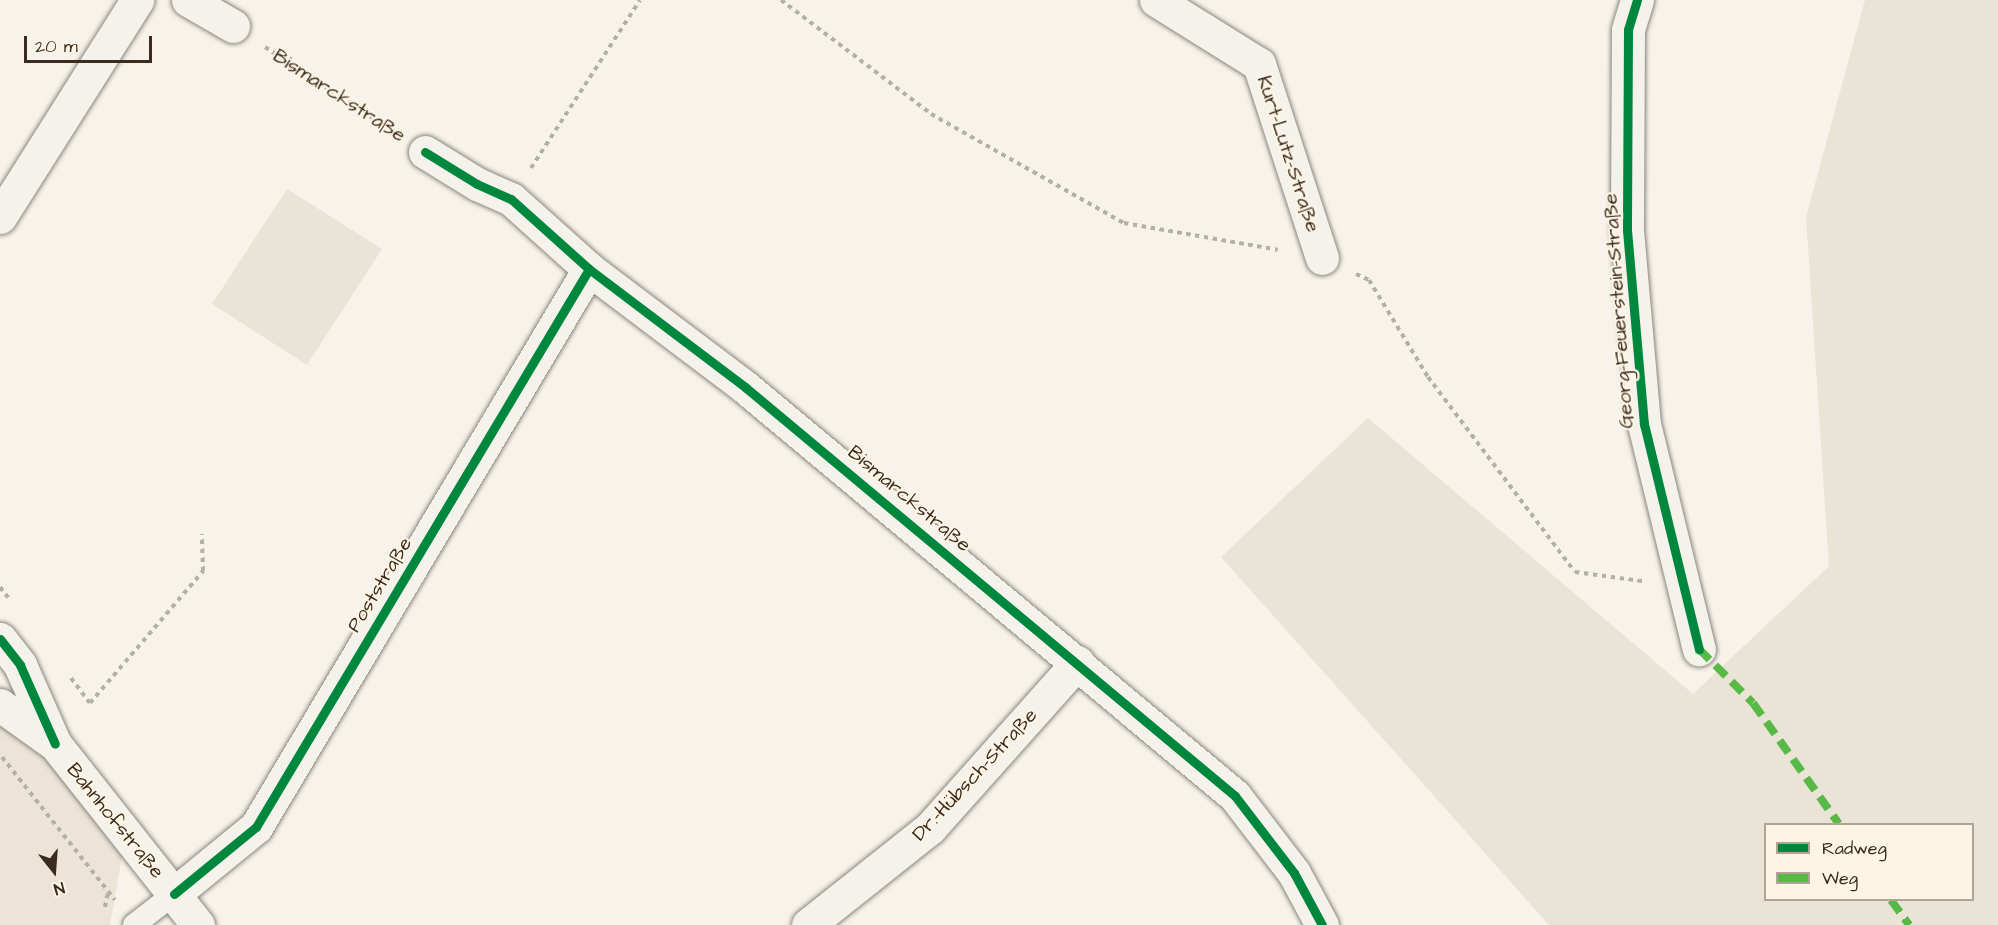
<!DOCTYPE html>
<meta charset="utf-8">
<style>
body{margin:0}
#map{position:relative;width:1998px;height:925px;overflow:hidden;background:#f7f3ea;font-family:"Architects Daughter",sans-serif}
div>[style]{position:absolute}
.built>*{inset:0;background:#ebe4d7}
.green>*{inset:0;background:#eae4d7}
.path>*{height:4px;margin-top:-2px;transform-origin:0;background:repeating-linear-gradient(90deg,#b3afa9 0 4.5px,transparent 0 9px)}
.roads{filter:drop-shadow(0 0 2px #8b867f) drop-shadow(0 0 2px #8b867f)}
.lane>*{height:22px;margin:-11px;padding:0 11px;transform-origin:11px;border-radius:11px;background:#f5f2ec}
.street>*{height:33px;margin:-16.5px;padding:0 16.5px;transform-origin:16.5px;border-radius:16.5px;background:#f5f2ec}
.secondary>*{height:33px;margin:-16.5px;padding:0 16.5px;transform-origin:16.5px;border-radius:16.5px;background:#f5f2ec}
.quiet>*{height:8px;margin-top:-4px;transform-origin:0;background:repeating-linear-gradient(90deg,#58b947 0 15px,transparent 0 23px)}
.cycleway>*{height:9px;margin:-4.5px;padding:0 4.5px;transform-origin:4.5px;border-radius:4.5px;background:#00873e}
span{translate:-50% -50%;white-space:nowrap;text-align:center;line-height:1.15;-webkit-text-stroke:4.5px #fcf5e5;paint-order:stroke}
.street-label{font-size:20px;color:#3b2a1e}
.legend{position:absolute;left:1764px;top:823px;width:210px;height:78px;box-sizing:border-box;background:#fcf5e5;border:2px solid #afa495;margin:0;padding:8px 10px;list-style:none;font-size:18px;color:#3b2a1e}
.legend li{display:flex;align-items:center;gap:12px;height:30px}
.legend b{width:30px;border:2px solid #afa495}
.north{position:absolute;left:24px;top:841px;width:60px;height:60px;-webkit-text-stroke:4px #fcf5e5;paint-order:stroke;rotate:163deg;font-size:16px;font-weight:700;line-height:24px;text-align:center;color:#3b2a1e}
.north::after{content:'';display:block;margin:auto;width:21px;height:27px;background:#3b2a1e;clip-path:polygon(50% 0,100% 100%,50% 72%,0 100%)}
.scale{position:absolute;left:24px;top:36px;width:128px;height:27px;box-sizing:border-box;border:3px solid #3b2a1e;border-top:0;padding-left:8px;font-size:18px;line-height:21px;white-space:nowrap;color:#3b2a1e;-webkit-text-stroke:4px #fcf5e5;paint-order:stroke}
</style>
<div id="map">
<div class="built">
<i style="clip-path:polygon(0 705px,126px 833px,110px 925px,0 925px)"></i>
</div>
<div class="green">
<i style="clip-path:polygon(evenodd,1865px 0,1998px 0,1998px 925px,1549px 925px,1221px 557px,1368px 418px,1693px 694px,1829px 566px,1806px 217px,1865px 0,1766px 824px,1972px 824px,1972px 900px,1766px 900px,1766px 824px)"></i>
<i style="clip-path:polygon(287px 189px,382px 249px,307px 365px,212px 304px)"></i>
</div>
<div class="path">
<i style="left:781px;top:0;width:188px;rotate:37.2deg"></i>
<i style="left:931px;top:114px;width:222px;rotate:29.5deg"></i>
<i style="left:1124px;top:223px;width:156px;rotate:9.9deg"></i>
<i style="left:265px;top:47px;width:154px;rotate:33.4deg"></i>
<i style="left:531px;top:168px;width:200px;rotate:-57deg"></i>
<i style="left:1356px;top:274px;width:14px;rotate:25deg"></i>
<i style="left:1369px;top:280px;width:114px;rotate:58.7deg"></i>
<i style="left:1428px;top:377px;width:244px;rotate:53deg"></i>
<i style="left:1575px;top:572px;width:68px;rotate:7.7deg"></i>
<i style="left:0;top:587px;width:18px;rotate:52deg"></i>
<i style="left:71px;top:678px;width:31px;rotate:53deg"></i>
<i style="left:90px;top:703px;width:174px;rotate:-49.4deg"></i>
<i style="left:203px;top:571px;width:37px;rotate:-92deg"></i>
<i style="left:2px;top:757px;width:182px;rotate:51.7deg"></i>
<i style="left:105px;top:907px;width:16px;rotate:-79deg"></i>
</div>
<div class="roads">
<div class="lane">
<i style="left:134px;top:925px;width:51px;rotate:-37.8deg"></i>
</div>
<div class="street">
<i style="left:188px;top:0;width:52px;rotate:30deg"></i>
<i style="left:1156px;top:0;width:121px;rotate:31.9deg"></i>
<i style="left:1259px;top:64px;width:204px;rotate:72deg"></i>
<i style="left:1637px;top:0;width:31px;rotate:107deg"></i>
<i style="left:1628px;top:30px;width:200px;rotate:90.3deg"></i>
<i style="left:1627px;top:230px;width:195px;rotate:85deg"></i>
<i style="left:1644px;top:424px;width:232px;rotate:76.3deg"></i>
<i style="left:425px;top:152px;width:61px;rotate:31.6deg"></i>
<i style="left:477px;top:184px;width:37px;rotate:24deg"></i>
<i style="left:511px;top:199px;width:105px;rotate:41.9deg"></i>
<i style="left:589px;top:269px;width:196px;rotate:37.1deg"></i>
<i style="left:745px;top:387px;width:638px;rotate:39.85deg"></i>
<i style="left:1235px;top:796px;width:97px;rotate:52.5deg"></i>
<i style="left:1294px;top:873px;width:59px;rotate:61.7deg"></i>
<i style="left:174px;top:894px;width:106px;rotate:-39.3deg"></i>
<i style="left:256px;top:827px;width:650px;rotate:-59.17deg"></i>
<i style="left:808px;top:925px;width:156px;rotate:-38.5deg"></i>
<i style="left:930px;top:828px;width:222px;rotate:-48.3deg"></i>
</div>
<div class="secondary">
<i style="left:0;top:217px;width:257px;rotate:-57.7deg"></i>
<i style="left:0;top:639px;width:33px;rotate:52deg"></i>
<i style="left:20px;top:665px;width:86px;rotate:66.1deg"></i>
<i style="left:55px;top:744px;width:231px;rotate:51.7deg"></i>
<i style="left:0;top:705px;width:65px;rotate:35.6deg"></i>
</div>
</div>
<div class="quiet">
<i style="left:1699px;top:649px;width:76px;rotate:45deg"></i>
<i style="left:1753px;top:703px;width:148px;rotate:54.6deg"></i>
<i style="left:1891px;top:900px;width:31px;rotate:54deg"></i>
</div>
<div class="cycleway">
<i style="left:1637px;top:0;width:31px;rotate:107deg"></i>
<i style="left:1628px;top:30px;width:200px;rotate:90.3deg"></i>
<i style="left:1627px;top:230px;width:195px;rotate:85deg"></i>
<i style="left:1644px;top:424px;width:232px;rotate:76.3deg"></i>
<i style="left:425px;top:152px;width:61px;rotate:31.6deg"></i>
<i style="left:477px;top:184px;width:37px;rotate:24deg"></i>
<i style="left:511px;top:199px;width:105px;rotate:41.9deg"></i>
<i style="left:589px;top:269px;width:196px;rotate:37.1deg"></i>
<i style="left:745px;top:387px;width:638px;rotate:39.85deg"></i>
<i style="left:1235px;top:796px;width:97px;rotate:52.5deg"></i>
<i style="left:1294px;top:873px;width:59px;rotate:61.7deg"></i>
<i style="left:0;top:639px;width:33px;rotate:52deg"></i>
<i style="left:20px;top:665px;width:86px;rotate:66.1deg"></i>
<i style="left:174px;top:894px;width:106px;rotate:-39.3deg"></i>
<i style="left:256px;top:827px;width:650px;rotate:-59.17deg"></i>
</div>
<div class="street-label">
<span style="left:339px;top:96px;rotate:33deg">Bismarckstraße</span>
<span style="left:1288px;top:154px;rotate:72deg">Kurt-Lutz-Straße</span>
<span style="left:1619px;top:311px;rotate:-94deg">Georg-Feuerstein-Straße</span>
<span style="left:909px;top:499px;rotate:40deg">Bismarckstraße</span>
<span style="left:380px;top:585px;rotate:-59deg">Poststraße</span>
<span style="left:975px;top:775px;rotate:-47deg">Dr.-Hübsch-Straße</span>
<span style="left:115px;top:821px;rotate:51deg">Bahnhofstraße</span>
</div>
<ul class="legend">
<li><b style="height:8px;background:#00873e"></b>Radweg</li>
<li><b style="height:8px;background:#58b947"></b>Weg</li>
</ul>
<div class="north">N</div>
<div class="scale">20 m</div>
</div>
